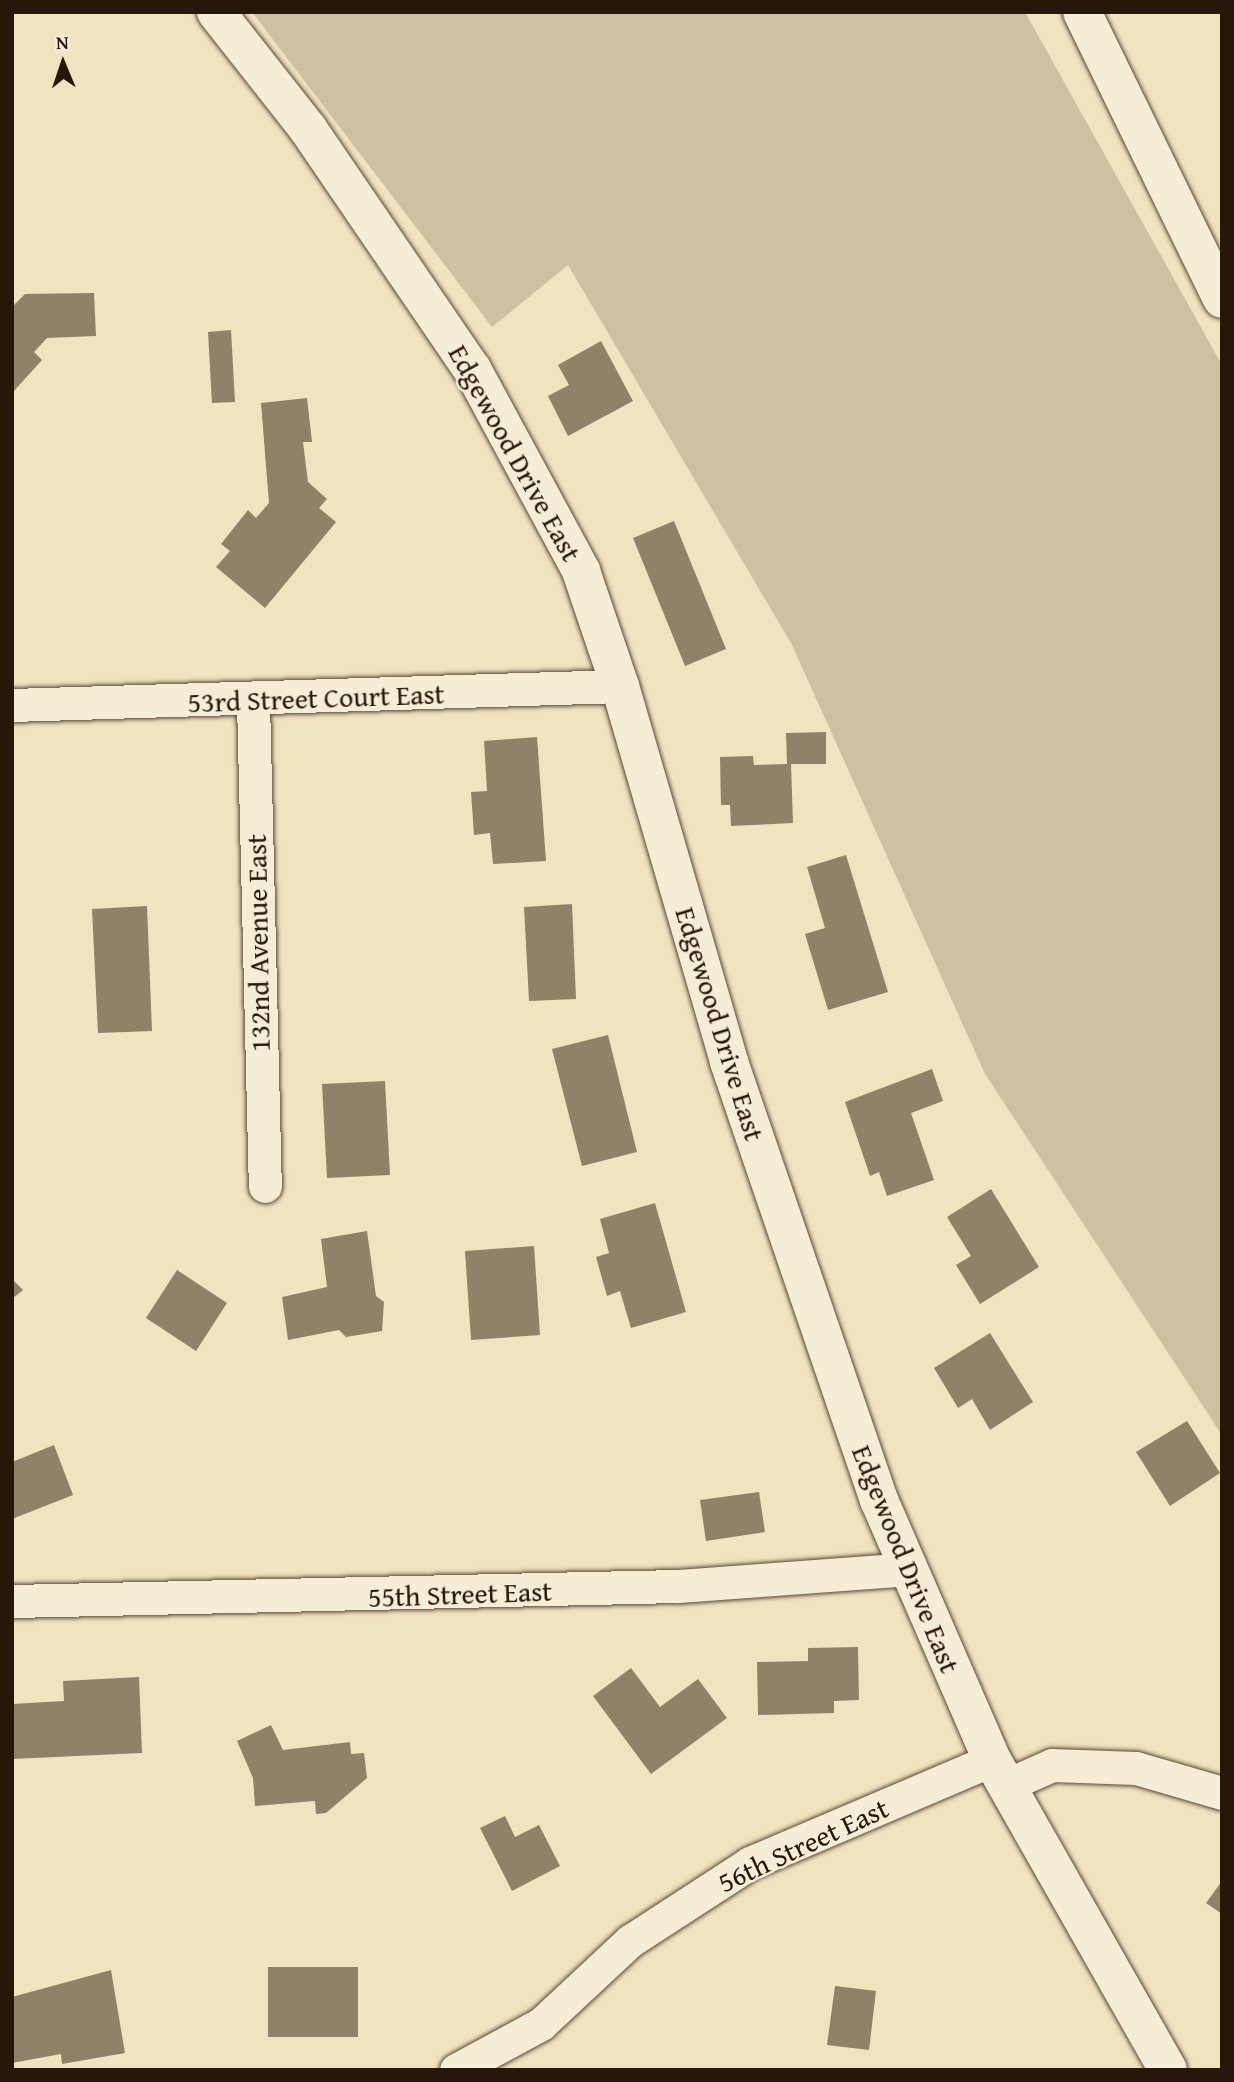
<!DOCTYPE html>
<style>
body{margin:0}
#map{position:relative;width:1234px;height:2082px;overflow:hidden;background:#f1e3c0;font-family:"Gentium Book Plus",serif}
div>[style]{position:absolute}
.green>*{inset:0;background:#cfc0a1}
.building>*{inset:0;background:#918168}
.roads{filter:drop-shadow(0 0 2px #5a4937) drop-shadow(0 0 2px #5a4937)}
.minor>*{height:33px;margin:-16.5px;padding:0 16.5px;transform-origin:16.5px;border-radius:16.5px;background:#f6edd6}
.tertiary>*{height:38px;margin:-19px;padding:0 19px;transform-origin:19px;border-radius:19px;background:#f6edd6}
span{translate:-50% -50%;white-space:nowrap;text-align:center;line-height:1.15;-webkit-text-stroke:5px #f6edd6;paint-order:stroke}
.street-label{font-size:28px;color:#281609}
.frame{position:absolute;inset:0;border:14px solid #281609;pointer-events:none}
.north{position:absolute;left:28px;top:28px;width:70px;height:70px;-webkit-text-stroke:5px #f6edd6;paint-order:stroke;rotate:358deg;font-size:19px;font-weight:700;line-height:28px;text-align:center;color:#281609}
.north::after{content:'';display:block;margin:auto;width:24px;height:32px;background:#281609;clip-path:polygon(50% 0,100% 100%,50% 72%,0 100%)}
</style>
<div id="map">
<div class="green">
<i style="clip-path:polygon(252px 12px,1025px 12px,1222px 365px,1222px 1435px,985px 1074px,792px 645px,568px 265px,492px 327px)"></i>
</div>
<div class="building">
<i style="clip-path:polygon(94px 293px,96px 336px,47px 338px,34px 352px,42px 360px,12px 393px,12px 307px,25px 294px)"></i>
<i style="clip-path:polygon(231px 330px,235px 402px,212px 403px,208px 332px)"></i>
<i style="clip-path:polygon(601px 341px,633px 401px,568px 436px,548px 396px,569px 385px,558px 365px)"></i>
<i style="clip-path:polygon(307px 398px,312px 442px,303px 442px,308px 482px,327px 499px,319px 508px,336px 522px,265px 608px,216px 567px,230px 551px,221px 544px,248px 510px,256px 518px,269px 503px,261px 403px)"></i>
<i style="clip-path:polygon(674px 521px,726px 649px,685px 666px,633px 538px)"></i>
<i style="clip-path:polygon(826px 732px,826px 764px,791px 764px,793px 823px,731px 826px,730px 805px,721px 805px,720px 757px,753px 756px,754px 765px,787px 764px,786px 733px)"></i>
<i style="clip-path:polygon(537px 737px,546px 861px,493px 864px,490px 833px,474px 835px,471px 792px,487px 791px,484px 741px)"></i>
<i style="clip-path:polygon(846px 855px,888px 992px,828px 1010px,805px 934px,825px 928px,807px 867px)"></i>
<i style="clip-path:polygon(572px 904px,576px 999px,529px 1001px,524px 907px)"></i>
<i style="clip-path:polygon(147px 906px,152px 1031px,98px 1033px,92px 909px)"></i>
<i style="clip-path:polygon(608px 1035px,637px 1152px,582px 1166px,552px 1049px)"></i>
<i style="clip-path:polygon(932px 1069px,943px 1101px,911px 1113px,934px 1180px,887px 1196px,879px 1172px,870px 1176px,845px 1102px)"></i>
<i style="clip-path:polygon(385px 1081px,390px 1175px,327px 1178px,322px 1084px)"></i>
<i style="clip-path:polygon(991px 1189px,1039px 1267px,980px 1304px,956px 1265px,971px 1256px,947px 1217px)"></i>
<i style="clip-path:polygon(655px 1203px,686px 1312px,631px 1328px,620px 1291px,607px 1296px,596px 1257px,609px 1253px,600px 1219px)"></i>
<i style="clip-path:polygon(367px 1231px,376px 1296px,384px 1302px,382px 1331px,346px 1337px,339px 1330px,288px 1340px,282px 1297px,327px 1287px,321px 1239px)"></i>
<i style="clip-path:polygon(534px 1246px,540px 1335px,471px 1340px,465px 1251px)"></i>
<i style="clip-path:polygon(177px 1270px,227px 1303px,196px 1351px,146px 1318px)"></i>
<i style="clip-path:polygon(12px 1279px,23px 1290px,12px 1299px)"></i>
<i style="clip-path:polygon(990px 1333px,1033px 1402px,990px 1430px,972px 1399px,958px 1408px,934px 1368px)"></i>
<i style="clip-path:polygon(1187px 1421px,1220px 1473px,1170px 1506px,1136px 1452px)"></i>
<i style="clip-path:polygon(54px 1445px,73px 1495px,12px 1519px,12px 1462px)"></i>
<i style="clip-path:polygon(759px 1492px,765px 1532px,706px 1541px,700px 1500px)"></i>
<i style="clip-path:polygon(858px 1647px,859px 1700px,834px 1701px,834px 1713px,758px 1715px,757px 1662px,808px 1661px,808px 1648px)"></i>
<i style="clip-path:polygon(631px 1668px,660px 1707px,698px 1679px,727px 1718px,651px 1774px,593px 1696px)"></i>
<i style="clip-path:polygon(139px 1677px,142px 1753px,12px 1759px,12px 1704px,64px 1701px,63px 1681px)"></i>
<i style="clip-path:polygon(271px 1725px,283px 1750px,350px 1742px,351px 1754px,364px 1753px,367px 1778px,326px 1813px,316px 1814px,315px 1801px,255px 1806px,253px 1778px,237px 1741px)"></i>
<i style="clip-path:polygon(505px 1816px,515px 1837px,539px 1825px,560px 1866px,512px 1891px,480px 1828px)"></i>
<i style="clip-path:polygon(1222px 1881px,1222px 1914px,1206px 1903px)"></i>
<i style="clip-path:polygon(268px 1967px,358px 1967px,358px 2037px,268px 2037px)"></i>
<i style="clip-path:polygon(111px 1970px,125px 2053px,62px 2064px,61px 2054px,12px 2063px,12px 1997px)"></i>
<i style="clip-path:polygon(835px 1986px,876px 1991px,869px 2050px,827px 2045px)"></i>
</div>
<div class="roads">
<div class="minor">
<i style="left:253px;top:701px;width:485px;rotate:88.6deg"></i>
<i style="left:12px;top:705px;width:608px;rotate:-1.79deg"></i>
<i style="left:12px;top:1601px;width:666px;rotate:-1.29deg"></i>
<i style="left:678px;top:1586px;width:230px;rotate:-4.2deg"></i>
<i style="left:1007px;top:1785px;width:49px;rotate:-24deg"></i>
<i style="left:1052px;top:1765px;width:84px;rotate:2deg"></i>
<i style="left:1136px;top:1768px;width:90px;rotate:16.2deg"></i>
<i style="left:456px;top:2070px;width:97px;rotate:-28.4deg"></i>
<i style="left:541px;top:2024px;width:122px;rotate:-43deg"></i>
<i style="left:630px;top:1941px;width:143px;rotate:-33deg"></i>
<i style="left:750px;top:1863px;width:263px;rotate:-23.1deg"></i>
</div>
<div class="tertiary">
<i style="left:216px;top:12px;width:149px;rotate:51.8deg"></i>
<i style="left:308px;top:129px;width:291px;rotate:55.7deg"></i>
<i style="left:472px;top:369px;width:230px;rotate:61.6deg"></i>
<i style="left:581px;top:571px;width:121px;rotate:71.3deg"></i>
<i style="left:620px;top:686px;width:391px;rotate:73.8deg"></i>
<i style="left:729px;top:1062px;width:463px;rotate:71.1deg"></i>
<i style="left:879px;top:1500px;width:283px;rotate:66.5deg"></i>
<i style="left:992px;top:1760px;width:356px;rotate:60.4deg"></i>
<i style="left:1082px;top:12px;width:319px;rotate:64deg"></i>
</div>
</div>
<div class="street-label">
<span style="left:515px;top:453px;rotate:61deg">Edgewood Drive East</span>
<span style="left:316px;top:698px;rotate:-2deg">53rd Street Court East</span>
<span style="left:258px;top:943px;rotate:-91deg">132nd Avenue East</span>
<span style="left:720px;top:1024px;rotate:73deg">Edgewood Drive East</span>
<span style="left:906px;top:1559px;rotate:68deg">Edgewood Drive East</span>
<span style="left:460px;top:1594px;rotate:-2deg">55th Street East</span>
<span style="left:803px;top:1845px;rotate:-25deg">56th Street East</span>
</div>
<div class="frame"></div>
<div class="north">N</div>
</div>
